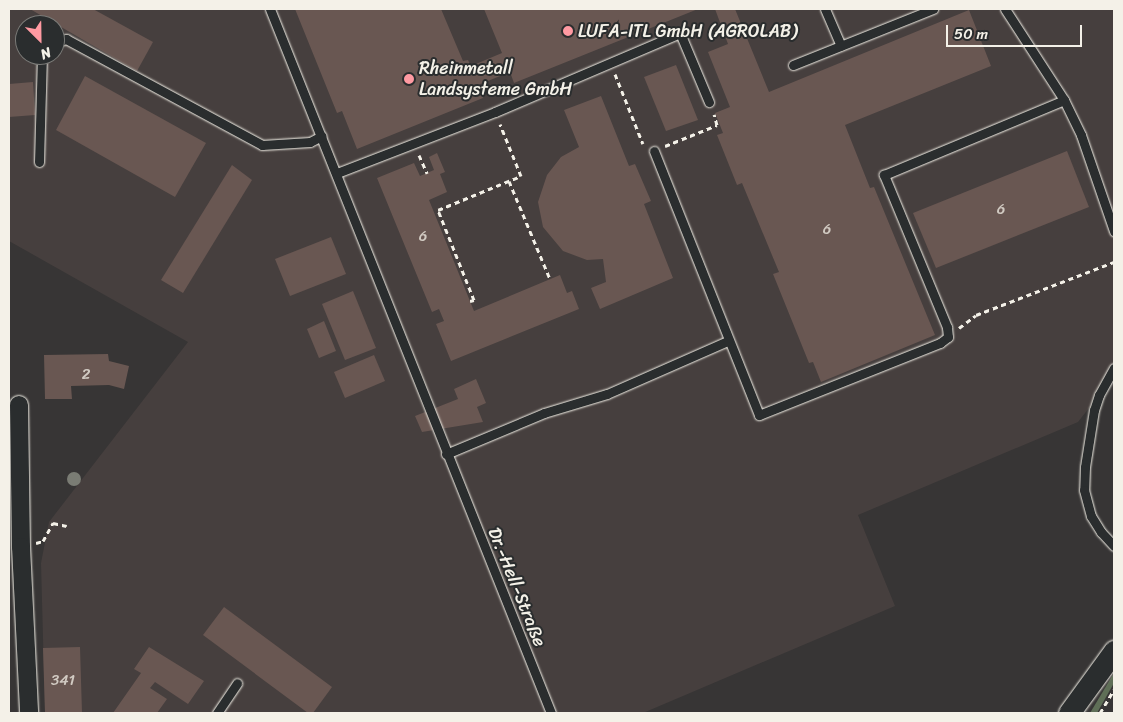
<!DOCTYPE html>
<meta charset="utf-8">
<style>
body{margin:0}
#map{position:relative;width:1123px;height:722px;overflow:hidden;background:#373535;font-family:Sriracha,sans-serif}
div>[style]{position:absolute}
.built>*{inset:0;background:#463f3e}
.green>*{inset:0;background:#5f6f57}
.building>*{inset:0;background:#695752}
.path>*{height:3px;margin-top:-1.5px;transform-origin:0;background:repeating-linear-gradient(90deg,#f4f1e8 0 5px,transparent 0 9px)}
.roads{filter:drop-shadow(0 0 1px #f4f1e8) drop-shadow(0 0 1px #f4f1e8)}
.service>*{height:9px;margin:-4.5px;padding:0 4.5px;transform-origin:4.5px;border-radius:4.5px;background:#2a2d2e}
.minor>*{height:18px;margin:-9px;padding:0 9px;transform-origin:9px;border-radius:9px;background:#2a2d2e}
.tertiary>*{height:21px;margin:-10.5px;padding:0 10.5px;transform-origin:10.5px;border-radius:10.5px;background:#2a2d2e}
.trees>*{width:14px;height:14px;margin:-7px;border-radius:50%;background:#7a7c74}
.dots>*{width:14px;height:14px;translate:-50% -50%;box-sizing:border-box;border:2px solid #2a2d2e;border-radius:50%}
span{translate:-50% -50%;white-space:nowrap;text-align:center;line-height:1.15;-webkit-text-stroke:4px #2a2d2e;paint-order:stroke}
.number-label{font-size:15px;color:#d1cac2}
.number-label span{-webkit-text-stroke-width:0}
.poi-label{font-size:18px;color:#f4f1e8}
.left{translate:0 -50%;text-align:left}
.street-label{font-size:18px;color:#f4f1e8}
.frame{position:absolute;inset:0;border:10px solid #f4f1e8;pointer-events:none}
.north{position:absolute;left:15px;top:15px;width:50px;height:50px;box-sizing:border-box;background:#2a2d2e;border:1px solid #7b7b78;border-radius:50%;rotate:157deg;font-size:14px;font-weight:700;line-height:20px;text-align:center;color:#f4f1e8}
.north::after{content:'';display:block;margin:auto;width:18px;height:22px;background:#ff9aa2;clip-path:polygon(50% 0,100% 100%,50% 72%,0 100%)}
.scale{position:absolute;left:946px;top:25px;width:136px;height:22px;box-sizing:border-box;border:2px solid #f4f1e8;border-top:0;padding-left:6px;font-size:15px;line-height:18px;white-space:nowrap;color:#f4f1e8;-webkit-text-stroke:4px #2a2d2e;paint-order:stroke}
</style>
<div id="map">
<div class="built">
<i style="clip-path:polygon(evenodd,9px 9px,1114px 9px,1114px 376px,1078px 422px,858px 515px,895px 606px,643px 713px,45px 713px,41px 563px,49px 522px,188px 342px,9px 241px,9px 9px,25px 25px,55px 25px,55px 55px,25px 55px,25px 25px)"></i>
</div>
<div class="green">
<i style="clip-path:polygon(1114px 673px,1114px 683px,1097px 713px,1090px 713px)"></i>
</div>
<div class="building">
<i style="clip-path:polygon(30px 9px,93px 9px,153px 42px,137px 71px)"></i>
<i style="clip-path:polygon(295px 9px,441px 9px,463px 61px,468px 60px,471px 66px,502px 53px,484px 9px,698px 9px,514px 83px,510px 72px,478px 85px,483px 98px,357px 149px,342px 111px,337px 113px)"></i>
<i style="clip-path:polygon(715px 9px,735px 9px,769px 92px,969px 10px,991px 66px,845px 125px,870px 188px,874px 187px,935px 335px,821px 382px,813px 362px,809px 363px,773px 274px,779px 272px,742px 183px,737px 185px,717px 135px,723px 133px,715px 113px,730px 107px,708px 52px,728px 44px)"></i>
<i style="clip-path:polygon(676px 65px,698px 120px,666px 131px,644px 77px)"></i>
<i style="clip-path:polygon(85px 76px,206px 143px,175px 197px,56px 130px)"></i>
<i style="clip-path:polygon(33px 82px,35px 115px,9px 117px,9px 84px)"></i>
<i style="clip-path:polygon(601px 96px,629px 166px,635px 164px,651px 201px,644px 204px,673px 278px,600px 309px,591px 288px,606px 282px,603px 259px,587px 260px,563px 251px,543px 227px,538px 202px,547px 175px,561px 157px,579px 147px,564px 110px)"></i>
<i style="clip-path:polygon(1067px 151px,1089px 207px,936px 268px,913px 213px)"></i>
<i style="clip-path:polygon(437px 153px,445px 172px,440px 174px,447px 192px,429px 200px,474px 311px,560px 275px,567px 293px,572px 291px,579px 309px,451px 361px,436px 324px,444px 321px,439px 309px,432px 312px,377px 178px,414px 163px,420px 176px,434px 170px,429px 157px)"></i>
<i style="clip-path:polygon(232px 165px,252px 180px,183px 293px,161px 280px)"></i>
<i style="clip-path:polygon(331px 237px,346px 274px,290px 296px,275px 259px)"></i>
<i style="clip-path:polygon(353px 291px,376px 348px,345px 360px,322px 304px)"></i>
<i style="clip-path:polygon(324px 321px,336px 351px,319px 358px,307px 329px)"></i>
<i style="clip-path:polygon(108px 354px,109px 361px,129px 366px,124px 389px,109px 385px,71px 386px,72px 399px,45px 399px,44px 355px)"></i>
<i style="clip-path:polygon(374px 355px,385px 381px,345px 398px,334px 372px)"></i>
<i style="clip-path:polygon(476px 379px,486px 403px,477px 407px,483px 422px,422px 432px,415px 416px,458px 399px,454px 389px)"></i>
<i style="clip-path:polygon(224px 607px,332px 687px,313px 713px,308px 713px,203px 635px)"></i>
<i style="clip-path:polygon(80px 647px,82px 713px,45px 713px,43px 648px)"></i>
<i style="clip-path:polygon(149px 647px,204px 681px,188px 704px,155px 682px,150px 688px,167px 699px,157px 713px,113px 713px,141px 673px,134px 669px)"></i>
</div>
<div class="path">
<i style="left:615px;top:74px;width:75px;rotate:68.2deg"></i>
<i style="left:665px;top:146px;width:56px;rotate:-22deg"></i>
<i style="left:717px;top:125px;width:11px;rotate:-105deg"></i>
<i style="left:419px;top:155px;width:20px;rotate:66deg"></i>
<i style="left:509px;top:181px;width:106px;rotate:67.3deg"></i>
<i style="left:470px;top:301px;width:4px;rotate:-14deg"></i>
<i style="left:474px;top:300px;width:97px;rotate:-111.8deg"></i>
<i style="left:438px;top:210px;width:90px;rotate:-22.3deg"></i>
<i style="left:521px;top:176px;width:56px;rotate:-112deg"></i>
<i style="left:959px;top:328px;width:21px;rotate:-37deg"></i>
<i style="left:976px;top:315px;width:148px;rotate:-21deg"></i>
<i style="left:36px;top:543px;width:7px;rotate:-16deg"></i>
<i style="left:43px;top:541px;width:21px;rotate:-61deg"></i>
<i style="left:53px;top:523px;width:14px;rotate:12deg"></i>
<i style="left:1100px;top:713px;width:27px;rotate:-59deg"></i>
</div>
<div class="roads">
<div class="service">
<i style="left:270px;top:9px;width:758px;rotate:68.24deg"></i>
<i style="left:825px;top:9px;width:40px;rotate:66.6deg"></i>
<i style="left:1005px;top:9px;width:108px;rotate:57deg"></i>
<i style="left:1064px;top:100px;width:39px;rotate:64deg"></i>
<i style="left:1081px;top:135px;width:102px;rotate:71deg"></i>
<i style="left:55px;top:43px;width:12px;rotate:-20deg"></i>
<i style="left:66px;top:39px;width:223px;rotate:28.4deg"></i>
<i style="left:262px;top:145px;width:48px;rotate:-3.6deg"></i>
<i style="left:310px;top:142px;width:13px;rotate:-27deg"></i>
<i style="left:793px;top:65px;width:151px;rotate:-21.8deg"></i>
<i style="left:654px;top:151px;width:284px;rotate:68.3deg"></i>
<i style="left:759px;top:415px;width:195px;rotate:-21.7deg"></i>
<i style="left:940px;top:343px;width:10px;rotate:-37deg"></i>
<i style="left:948px;top:337px;width:10px;rotate:-96deg"></i>
<i style="left:947px;top:327px;width:165px;rotate:-112.5deg"></i>
<i style="left:884px;top:175px;width:195px;rotate:-22.6deg"></i>
<i style="left:39px;top:162px;width:107px;rotate:-88.4deg"></i>
<i style="left:337px;top:173px;width:169px;rotate:-21.1deg"></i>
<i style="left:495px;top:112px;width:201px;rotate:-23.1deg"></i>
<i style="left:680px;top:33px;width:75px;rotate:67.2deg"></i>
<i style="left:1114px;top:368px;width:31px;rotate:119deg"></i>
<i style="left:1099px;top:395px;width:16px;rotate:108deg"></i>
<i style="left:1094px;top:410px;width:58px;rotate:99deg"></i>
<i style="left:1085px;top:467px;width:23px;rotate:92deg"></i>
<i style="left:1084px;top:490px;width:27px;rotate:75deg"></i>
<i style="left:1091px;top:516px;width:19px;rotate:58deg"></i>
<i style="left:1101px;top:532px;width:19px;rotate:47deg"></i>
<i style="left:446px;top:454px;width:106px;rotate:-22.7deg"></i>
<i style="left:544px;top:413px;width:66px;rotate:-16.8deg"></i>
<i style="left:607px;top:394px;width:132px;rotate:-23.7deg"></i>
<i style="left:217px;top:713px;width:36px;rotate:-56deg"></i>
</div>
<div class="minor">
<i style="left:19px;top:405px;width:142px;rotate:89.2deg"></i>
<i style="left:21px;top:547px;width:166px;rotate:87.2deg"></i>
</div>
<div class="tertiary">
<i style="left:1069px;top:713px;width:77px;rotate:-54deg"></i>
</div>
</div>
<div class="trees">
<i style="left:74px;top:479px"></i>
</div>
<div class="dots">
<i style="left:568px;top:31px;background:#ff9aa2"></i>
<i style="left:409px;top:79px;background:#ff9aa2"></i>
</div>
<div class="number-label">
<span style="left:1001px;top:210px">6</span>
<span style="left:827px;top:230px">6</span>
<span style="left:423px;top:237px">6</span>
<span style="left:86px;top:375px">2</span>
<span style="left:63px;top:681px">341</span>
</div>
<div class="poi-label">
<span class="left" style="left:578px;top:31px">LUFA-ITL GmbH (AGROLAB)</span>
<span class="left" style="left:419px;top:79px">Rheinmetall<br>Landsysteme GmbH</span>
</div>
<div class="street-label">
<span style="left:517px;top:587px;rotate:68deg">Dr.-Hell-Straße</span>
</div>
<div class="frame"></div>
<div class="north">N</div>
<div class="scale">50 m</div>
</div>
